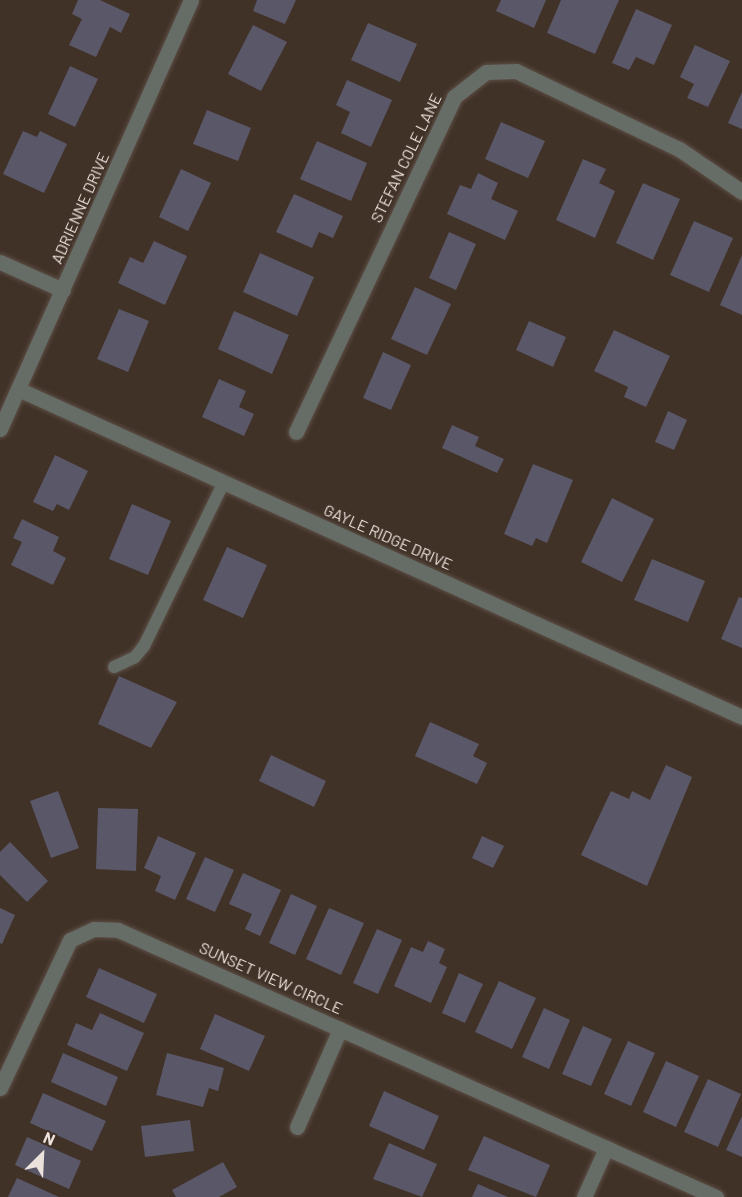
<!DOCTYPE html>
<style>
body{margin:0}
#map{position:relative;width:742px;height:1197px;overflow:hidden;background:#413228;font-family:Barlow,sans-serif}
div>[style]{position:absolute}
.building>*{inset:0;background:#5a5768}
.roads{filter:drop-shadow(0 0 2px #5c4e45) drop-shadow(0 0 2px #5c4e45)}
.service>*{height:12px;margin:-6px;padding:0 6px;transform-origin:6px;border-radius:6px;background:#666d67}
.minor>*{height:15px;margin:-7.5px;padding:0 7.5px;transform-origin:7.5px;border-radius:7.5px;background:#666d67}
span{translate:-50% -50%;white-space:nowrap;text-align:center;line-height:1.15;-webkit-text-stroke:4.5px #413228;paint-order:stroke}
.street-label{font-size:16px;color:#ece2dc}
.north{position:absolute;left:12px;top:1125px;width:60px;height:60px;-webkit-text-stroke:4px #413228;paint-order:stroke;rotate:24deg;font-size:16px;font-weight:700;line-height:24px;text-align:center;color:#ece2dc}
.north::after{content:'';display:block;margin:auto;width:21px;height:27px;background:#ece2dc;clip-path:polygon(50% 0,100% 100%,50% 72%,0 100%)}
</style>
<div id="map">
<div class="building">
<i style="clip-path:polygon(78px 0,100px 0,130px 14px,121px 33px,110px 27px,96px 57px,69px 45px,82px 19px,72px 14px)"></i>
<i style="clip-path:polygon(257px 0,296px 0,285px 24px,253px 11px)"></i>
<i style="clip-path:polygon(501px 0,546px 0,534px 28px,496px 11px)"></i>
<i style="clip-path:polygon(561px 0,619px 0,595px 54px,547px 33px)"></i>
<i style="clip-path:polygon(636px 9px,672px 25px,654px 65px,636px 57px,629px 70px,612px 63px)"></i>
<i style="clip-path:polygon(368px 23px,417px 44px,400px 82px,351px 60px)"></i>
<i style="clip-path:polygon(253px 25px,287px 42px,261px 91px,228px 74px)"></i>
<i style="clip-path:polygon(695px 45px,730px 61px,708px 107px,687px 98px,694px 84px,680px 77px)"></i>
<i style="clip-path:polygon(70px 66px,98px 79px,75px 127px,48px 114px)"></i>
<i style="clip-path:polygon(347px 80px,392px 100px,371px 147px,341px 133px,350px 112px,336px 105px)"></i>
<i style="clip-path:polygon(742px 92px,742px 129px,728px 123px)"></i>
<i style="clip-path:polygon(207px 110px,251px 128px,238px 161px,193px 144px)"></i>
<i style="clip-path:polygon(501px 122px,545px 141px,528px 178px,485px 159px)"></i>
<i style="clip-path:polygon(23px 131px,37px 137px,40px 131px,67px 144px,44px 193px,3px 174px)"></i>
<i style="clip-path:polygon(317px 141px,367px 163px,351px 201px,300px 179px)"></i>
<i style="clip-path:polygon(583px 159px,606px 169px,599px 183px,615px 191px,595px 238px,556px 220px)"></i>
<i style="clip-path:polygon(181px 169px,211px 183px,188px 231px,159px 217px)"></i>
<i style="clip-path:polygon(478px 173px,498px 183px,491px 199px,518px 211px,505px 240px,447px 214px,460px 185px,471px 189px)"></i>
<i style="clip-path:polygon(643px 183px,680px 199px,653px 260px,616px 243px)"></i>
<i style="clip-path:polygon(294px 194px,343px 216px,333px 238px,319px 232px,312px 248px,276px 232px)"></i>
<i style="clip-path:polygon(694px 221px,733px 238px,709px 292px,670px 275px)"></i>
<i style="clip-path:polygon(449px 232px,476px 244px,456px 290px,429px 278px)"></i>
<i style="clip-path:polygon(154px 241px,187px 256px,165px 305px,118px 283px,130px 257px,143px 263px)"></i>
<i style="clip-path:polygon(260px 253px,314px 277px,297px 316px,243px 292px)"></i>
<i style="clip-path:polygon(742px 255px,742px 315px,720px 305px)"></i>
<i style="clip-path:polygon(415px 287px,451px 304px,427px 355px,391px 339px)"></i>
<i style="clip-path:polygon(119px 309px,149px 321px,128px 372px,97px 359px)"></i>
<i style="clip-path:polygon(234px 311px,289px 335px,272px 374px,218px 349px)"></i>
<i style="clip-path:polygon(529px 321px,566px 337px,553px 367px,516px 350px)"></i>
<i style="clip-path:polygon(614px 330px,670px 356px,646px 407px,624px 397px,628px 387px,594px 371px)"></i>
<i style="clip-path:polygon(383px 352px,411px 365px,391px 410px,363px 398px)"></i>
<i style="clip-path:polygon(219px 379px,246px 391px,239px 407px,254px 414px,244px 436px,202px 417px)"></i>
<i style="clip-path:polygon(668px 411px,687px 420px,674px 450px,655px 442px)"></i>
<i style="clip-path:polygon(452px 425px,479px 437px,475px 446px,504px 459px,497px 473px,442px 448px)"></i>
<i style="clip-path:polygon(55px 455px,88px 471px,69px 510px,57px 504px,53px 511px,33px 502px)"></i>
<i style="clip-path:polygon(533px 464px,573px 480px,547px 543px,536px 538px,532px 546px,504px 534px)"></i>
<i style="clip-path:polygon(612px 498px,654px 519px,622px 582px,581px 562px)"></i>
<i style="clip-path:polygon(132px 504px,171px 521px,148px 575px,109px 559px)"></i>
<i style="clip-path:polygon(22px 519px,59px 537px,53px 551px,66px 558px,53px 585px,11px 565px,22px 542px,13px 538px)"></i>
<i style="clip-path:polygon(227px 547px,267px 565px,243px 618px,203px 600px)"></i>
<i style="clip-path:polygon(652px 559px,705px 581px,688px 622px,634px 600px)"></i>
<i style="clip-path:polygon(739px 597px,742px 598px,742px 648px,721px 639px)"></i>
<i style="clip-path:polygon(119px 676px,177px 702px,151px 748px,98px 724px)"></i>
<i style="clip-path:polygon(430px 722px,479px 744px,473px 756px,487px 763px,477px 784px,415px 756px)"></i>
<i style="clip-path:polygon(271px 755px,326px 781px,314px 807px,259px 781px)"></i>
<i style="clip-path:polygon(666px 765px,692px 777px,647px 886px,581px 855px,611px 791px,629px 799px,632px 791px,650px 800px)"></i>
<i style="clip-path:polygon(58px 791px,79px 848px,51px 858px,30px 801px)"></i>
<i style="clip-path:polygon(98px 808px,138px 809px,136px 871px,96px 869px)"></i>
<i style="clip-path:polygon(158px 836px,196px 853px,175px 900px,155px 891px,161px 876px,144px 868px)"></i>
<i style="clip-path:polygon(482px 836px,504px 846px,493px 868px,472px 858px)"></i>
<i style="clip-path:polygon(10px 842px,48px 881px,27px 902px,0 875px,0 852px)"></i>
<i style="clip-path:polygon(205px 857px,234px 870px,215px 912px,186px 899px)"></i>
<i style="clip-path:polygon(243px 873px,281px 890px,260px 936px,245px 929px,252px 914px,229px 904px)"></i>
<i style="clip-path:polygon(291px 894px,317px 906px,295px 955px,269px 943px)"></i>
<i style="clip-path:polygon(0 908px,15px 915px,2px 944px,0 943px)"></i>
<i style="clip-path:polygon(329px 908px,364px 923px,341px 975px,306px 959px)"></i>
<i style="clip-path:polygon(377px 929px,402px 940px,378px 994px,353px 983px)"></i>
<i style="clip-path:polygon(428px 941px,445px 949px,439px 963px,447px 967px,431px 1003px,394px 986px,411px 947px,423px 952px)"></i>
<i style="clip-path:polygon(99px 968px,157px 994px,144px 1023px,86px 997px)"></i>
<i style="clip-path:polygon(459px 973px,483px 984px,465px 1023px,442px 1013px)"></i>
<i style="clip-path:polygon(499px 981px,536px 998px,512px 1049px,475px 1032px)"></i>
<i style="clip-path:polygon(544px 1008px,570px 1020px,549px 1069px,522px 1057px)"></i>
<i style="clip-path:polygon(100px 1013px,144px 1033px,127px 1071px,67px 1045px,76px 1023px,92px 1030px)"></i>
<i style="clip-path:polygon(215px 1014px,265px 1036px,249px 1071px,200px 1049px)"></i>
<i style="clip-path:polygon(583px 1026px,612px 1039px,591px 1086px,562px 1074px)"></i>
<i style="clip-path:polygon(628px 1041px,655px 1053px,631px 1106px,604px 1094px)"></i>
<i style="clip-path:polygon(63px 1053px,118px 1077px,106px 1106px,51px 1082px)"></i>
<i style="clip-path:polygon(167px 1053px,224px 1068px,218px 1091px,209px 1088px,203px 1107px,156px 1095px)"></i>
<i style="clip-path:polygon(666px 1061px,699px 1076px,676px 1127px,643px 1112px)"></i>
<i style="clip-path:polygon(708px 1079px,741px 1094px,718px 1147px,684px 1132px)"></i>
<i style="clip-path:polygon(384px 1091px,439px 1116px,424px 1150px,369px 1126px)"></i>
<i style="clip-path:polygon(43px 1093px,106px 1121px,92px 1151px,30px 1123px)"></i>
<i style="clip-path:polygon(742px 1116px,742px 1157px,726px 1150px)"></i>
<i style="clip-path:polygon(190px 1120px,194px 1151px,145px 1157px,141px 1126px)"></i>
<i style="clip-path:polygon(484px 1136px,550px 1165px,536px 1197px,468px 1170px)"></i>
<i style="clip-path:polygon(27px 1137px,81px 1161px,69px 1189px,15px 1165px)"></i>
<i style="clip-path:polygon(389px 1143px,437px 1164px,422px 1197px,373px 1179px)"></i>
<i style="clip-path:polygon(223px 1162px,237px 1187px,219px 1197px,176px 1197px,172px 1190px)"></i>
<i style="clip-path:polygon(17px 1178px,59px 1197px,8px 1197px)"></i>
<i style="clip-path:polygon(478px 1184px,508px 1197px,472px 1197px)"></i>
</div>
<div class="roads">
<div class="service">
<i style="left:114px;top:667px;width:23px;rotate:-25deg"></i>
<i style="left:135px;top:657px;width:14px;rotate:-51deg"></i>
<i style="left:144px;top:646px;width:182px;rotate:-64deg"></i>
</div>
<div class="minor">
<i style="left:0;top:262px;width:69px;rotate:24deg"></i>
<i style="left:18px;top:389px;width:795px;rotate:24.37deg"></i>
<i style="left:0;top:429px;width:470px;rotate:-66deg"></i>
<i style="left:296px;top:432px;width:370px;rotate:-64.7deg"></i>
<i style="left:454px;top:97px;width:41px;rotate:-38deg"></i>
<i style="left:486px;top:72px;width:30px;rotate:-2deg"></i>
<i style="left:516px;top:71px;width:181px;rotate:25.6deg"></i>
<i style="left:679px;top:149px;width:76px;rotate:34.3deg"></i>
<i style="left:0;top:1088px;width:164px;rotate:-64.7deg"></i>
<i style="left:70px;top:940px;width:26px;rotate:-25deg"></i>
<i style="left:94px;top:929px;width:24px;rotate:2deg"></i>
<i style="left:118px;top:930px;width:655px;rotate:24.06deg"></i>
<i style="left:297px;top:1127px;width:107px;rotate:-66.3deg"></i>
<i style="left:584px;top:1197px;width:54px;rotate:-65.8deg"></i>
</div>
</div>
<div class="street-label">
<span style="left:406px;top:158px;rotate:-64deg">STEFAN COLE LANE</span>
<span style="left:80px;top:208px;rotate:-66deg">ADRIENNE DRIVE</span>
<span style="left:388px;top:537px;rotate:24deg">GAYLE RIDGE DRIVE</span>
<span style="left:271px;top:978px;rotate:24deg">SUNSET VIEW CIRCLE</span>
</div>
<div class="north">N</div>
</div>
